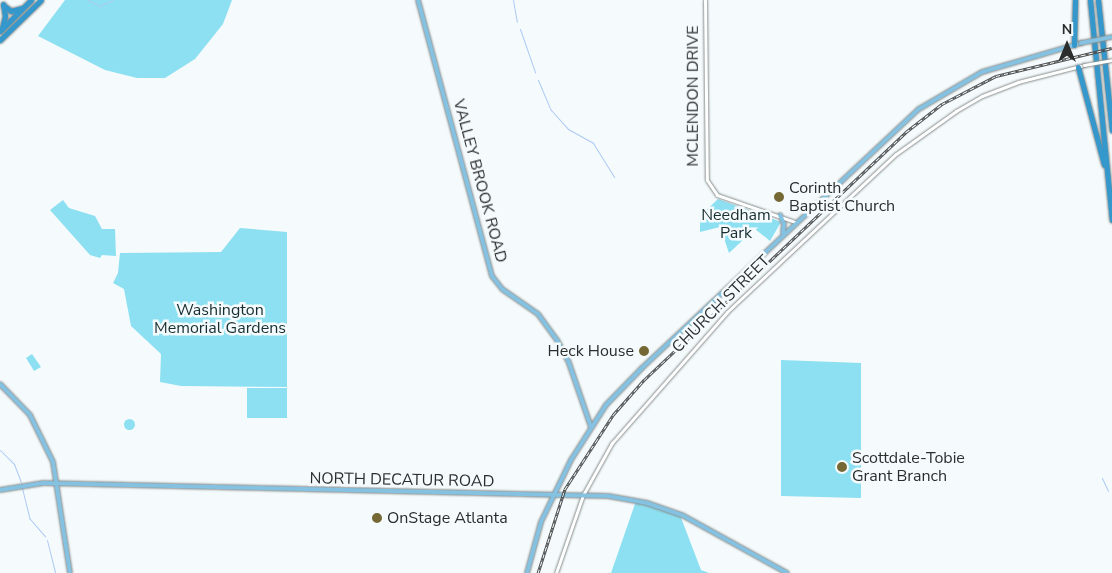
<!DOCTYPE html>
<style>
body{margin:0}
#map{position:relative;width:1112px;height:573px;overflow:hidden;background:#f5fbfc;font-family:"Nunito Sans",sans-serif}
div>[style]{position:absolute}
.green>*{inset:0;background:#8de0f1}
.round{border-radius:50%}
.stream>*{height:1px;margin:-0.5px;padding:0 0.5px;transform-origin:0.5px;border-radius:0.5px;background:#acc8f3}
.roads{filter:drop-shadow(0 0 1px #878c8d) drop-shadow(0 0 1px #878c8d)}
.minor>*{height:3px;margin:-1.5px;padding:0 1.5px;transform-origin:1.5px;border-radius:1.5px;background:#fff}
.major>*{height:4px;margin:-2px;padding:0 2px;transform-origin:2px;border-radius:2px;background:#85c1e0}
.highway>*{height:5px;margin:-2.5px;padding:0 2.5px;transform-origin:2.5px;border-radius:2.5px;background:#3498cc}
.rail>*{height:3px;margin-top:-1.5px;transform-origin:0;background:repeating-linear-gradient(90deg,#f5fbfc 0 4px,#4d4f4f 0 8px);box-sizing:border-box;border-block:1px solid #4d4f4f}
.bridges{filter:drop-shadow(0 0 1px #878c8d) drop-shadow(0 0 1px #878c8d)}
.minor-bridge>*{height:3px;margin:-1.5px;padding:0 1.5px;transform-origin:1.5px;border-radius:1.5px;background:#fff}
.major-bridge>*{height:4px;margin:-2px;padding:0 2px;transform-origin:2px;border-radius:2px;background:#85c1e0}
.dots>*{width:14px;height:14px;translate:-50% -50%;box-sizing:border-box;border:2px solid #f5fbfc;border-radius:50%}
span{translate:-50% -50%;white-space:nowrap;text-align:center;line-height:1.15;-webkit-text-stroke:5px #f5fbfc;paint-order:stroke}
.street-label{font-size:16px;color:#2b2d2d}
.poi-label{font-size:16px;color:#2b2d2d}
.left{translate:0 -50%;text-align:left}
.right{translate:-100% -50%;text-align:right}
.park-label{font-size:16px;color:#172d31}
.north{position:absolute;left:1042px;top:20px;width:50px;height:50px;-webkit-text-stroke:4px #f5fbfc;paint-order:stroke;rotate:0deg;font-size:14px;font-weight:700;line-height:20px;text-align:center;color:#2b2d2d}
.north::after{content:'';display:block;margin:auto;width:18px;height:22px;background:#2b2d2d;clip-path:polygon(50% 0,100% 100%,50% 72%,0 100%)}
</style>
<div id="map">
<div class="green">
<i style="clip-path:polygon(65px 0,232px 0,223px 24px,195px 59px,165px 78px,137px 78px,105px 70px,38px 36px)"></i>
<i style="clip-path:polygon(718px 199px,781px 222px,770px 241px,755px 229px,729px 253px,720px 227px,700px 232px,700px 216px)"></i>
<i style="clip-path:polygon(63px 200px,69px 208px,95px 216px,102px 229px,115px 229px,116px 256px,102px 255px,100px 258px,90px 255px,50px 210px)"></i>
<i style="clip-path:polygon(240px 228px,287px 232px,287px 387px,181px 386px,160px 382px,161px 354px,131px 326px,124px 289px,113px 283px,118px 273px,120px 253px,221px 252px)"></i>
<i style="clip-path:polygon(32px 354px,41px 367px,34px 371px,26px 358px)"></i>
<i style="clip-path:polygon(781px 360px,861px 363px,861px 498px,781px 496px)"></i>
<i style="clip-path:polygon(247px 388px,287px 388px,287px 418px,247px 418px)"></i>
<i class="round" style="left:123.5px;top:418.5px;width:11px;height:11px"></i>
<i style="clip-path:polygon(636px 501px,680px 515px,701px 570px,709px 573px,611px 573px)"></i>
</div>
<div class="stream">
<i style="left:88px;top:0;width:13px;rotate:27deg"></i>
<i style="left:100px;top:6px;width:14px;rotate:-25deg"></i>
<i style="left:513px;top:0;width:22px;rotate:80deg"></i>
<i style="left:520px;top:29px;width:46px;rotate:70.8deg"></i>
<i style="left:538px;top:80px;width:33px;rotate:67deg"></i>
<i style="left:551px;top:110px;width:25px;rotate:48deg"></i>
<i style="left:568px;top:129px;width:29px;rotate:29deg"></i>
<i style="left:593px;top:143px;width:40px;rotate:58deg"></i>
<i style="left:0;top:450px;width:20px;rotate:45deg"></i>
<i style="left:14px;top:464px;width:19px;rotate:69deg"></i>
<i style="left:1102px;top:478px;width:14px;rotate:65deg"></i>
<i style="left:22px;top:488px;width:32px;rotate:76deg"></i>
<i style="left:30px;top:519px;width:23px;rotate:49deg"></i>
<i style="left:47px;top:540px;width:34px;rotate:76deg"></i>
</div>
<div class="roads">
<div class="minor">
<i style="left:705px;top:0;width:180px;rotate:89.4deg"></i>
<i style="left:707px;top:180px;width:18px;rotate:56deg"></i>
<i style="left:717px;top:195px;width:83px;rotate:19.1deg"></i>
<i style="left:556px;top:573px;width:83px;rotate:-70.9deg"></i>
<i style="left:583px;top:495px;width:60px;rotate:-60.9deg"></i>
<i style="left:612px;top:443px;width:174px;rotate:-48.7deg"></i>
<i style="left:727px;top:312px;width:231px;rotate:-43.1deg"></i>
<i style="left:896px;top:154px;width:74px;rotate:-35.6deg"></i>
<i style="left:956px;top:111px;width:30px;rotate:-30deg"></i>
<i style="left:982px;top:96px;width:39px;rotate:-21deg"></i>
<i style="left:1018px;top:82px;width:68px;rotate:-14.4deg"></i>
</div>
<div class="major">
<i style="left:418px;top:0;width:286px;rotate:75deg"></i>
<i style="left:492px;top:276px;width:16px;rotate:52deg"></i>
<i style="left:502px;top:289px;width:44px;rotate:34.8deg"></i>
<i style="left:538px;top:314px;width:32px;rotate:54deg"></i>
<i style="left:557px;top:340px;width:26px;rotate:62deg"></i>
<i style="left:569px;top:363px;width:68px;rotate:71deg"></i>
<i style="left:780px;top:215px;width:10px;rotate:66deg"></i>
<i style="left:784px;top:224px;width:9px;rotate:96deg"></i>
<i style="left:0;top:384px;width:43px;rotate:45.9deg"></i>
<i style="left:30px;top:415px;width:52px;rotate:63.9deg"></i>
<i style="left:53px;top:462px;width:112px;rotate:81.3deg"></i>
<i style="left:0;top:490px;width:44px;rotate:-9.2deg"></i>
<i style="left:43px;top:483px;width:565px;rotate:1.32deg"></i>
<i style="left:608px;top:496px;width:40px;rotate:10deg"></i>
<i style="left:647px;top:503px;width:37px;rotate:19deg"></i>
<i style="left:682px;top:515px;width:120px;rotate:28.9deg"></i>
<i style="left:527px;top:573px;width:53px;rotate:-74.6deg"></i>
<i style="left:541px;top:522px;width:69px;rotate:-64.2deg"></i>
<i style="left:571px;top:460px;width:65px;rotate:-57.5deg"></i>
<i style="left:606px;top:405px;width:53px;rotate:-45.8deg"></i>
<i style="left:643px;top:367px;width:378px;rotate:-43.1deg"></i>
<i style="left:919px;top:109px;width:73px;rotate:-30.4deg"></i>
<i style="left:982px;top:72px;width:103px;rotate:-16.3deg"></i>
</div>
<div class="highway">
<i style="left:1090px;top:0;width:221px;rotate:84.3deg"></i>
<i style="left:1098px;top:0;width:131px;rotate:83.9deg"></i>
<i style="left:3px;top:5px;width:10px;rotate:37deg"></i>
<i style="left:11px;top:11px;width:11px;rotate:-15deg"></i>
<i style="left:2px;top:28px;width:12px;rotate:-76deg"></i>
<i style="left:5px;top:16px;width:12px;rotate:-99deg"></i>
<i style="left:0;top:31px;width:44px;rotate:-45deg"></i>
<i style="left:0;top:40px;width:57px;rotate:-44.3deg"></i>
<i style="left:1074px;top:45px;width:45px;rotate:-88.7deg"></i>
<i style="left:1078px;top:67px;width:101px;rotate:75.1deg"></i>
</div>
</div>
<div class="rail">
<i style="left:538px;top:573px;width:88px;rotate:-72.2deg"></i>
<i style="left:565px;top:489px;width:88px;rotate:-57deg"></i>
<i style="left:613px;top:415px;width:47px;rotate:-48.5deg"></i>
<i style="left:644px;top:380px;width:361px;rotate:-43.4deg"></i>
<i style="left:906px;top:132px;width:46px;rotate:-37.9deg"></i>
<i style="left:942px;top:104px;width:61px;rotate:-27.4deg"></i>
<i style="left:996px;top:76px;width:119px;rotate:-13.6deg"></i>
</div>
<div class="bridges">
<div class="minor-bridge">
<i style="left:1084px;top:65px;width:28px;rotate:-10deg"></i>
</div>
<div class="major-bridge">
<i style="left:1081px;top:43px;width:32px;rotate:-11deg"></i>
</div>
</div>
<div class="dots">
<i style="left:779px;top:197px;background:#756835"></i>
<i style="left:644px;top:351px;background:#756835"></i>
<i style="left:842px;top:467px;background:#756835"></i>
<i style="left:377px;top:518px;background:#756835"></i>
</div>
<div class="street-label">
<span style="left:693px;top:96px;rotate:-90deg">MCLENDON DRIVE</span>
<span style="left:480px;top:181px;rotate:75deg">VALLEY BROOK ROAD</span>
<span style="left:721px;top:304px;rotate:-45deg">CHURCH STREET</span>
<span style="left:402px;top:480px;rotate:1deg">NORTH DECATUR ROAD</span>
</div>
<div class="poi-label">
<span class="left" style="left:789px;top:197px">Corinth<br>Baptist Church</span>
<span class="right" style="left:634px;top:351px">Heck House</span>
<span class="left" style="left:852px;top:467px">Scottdale-Tobie<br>Grant Branch</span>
<span class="left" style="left:387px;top:518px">OnStage Atlanta</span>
</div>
<div class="park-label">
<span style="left:736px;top:224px">Needham<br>Park</span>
<span style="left:220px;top:319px">Washington<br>Memorial Gardens</span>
</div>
<div class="north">N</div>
</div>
